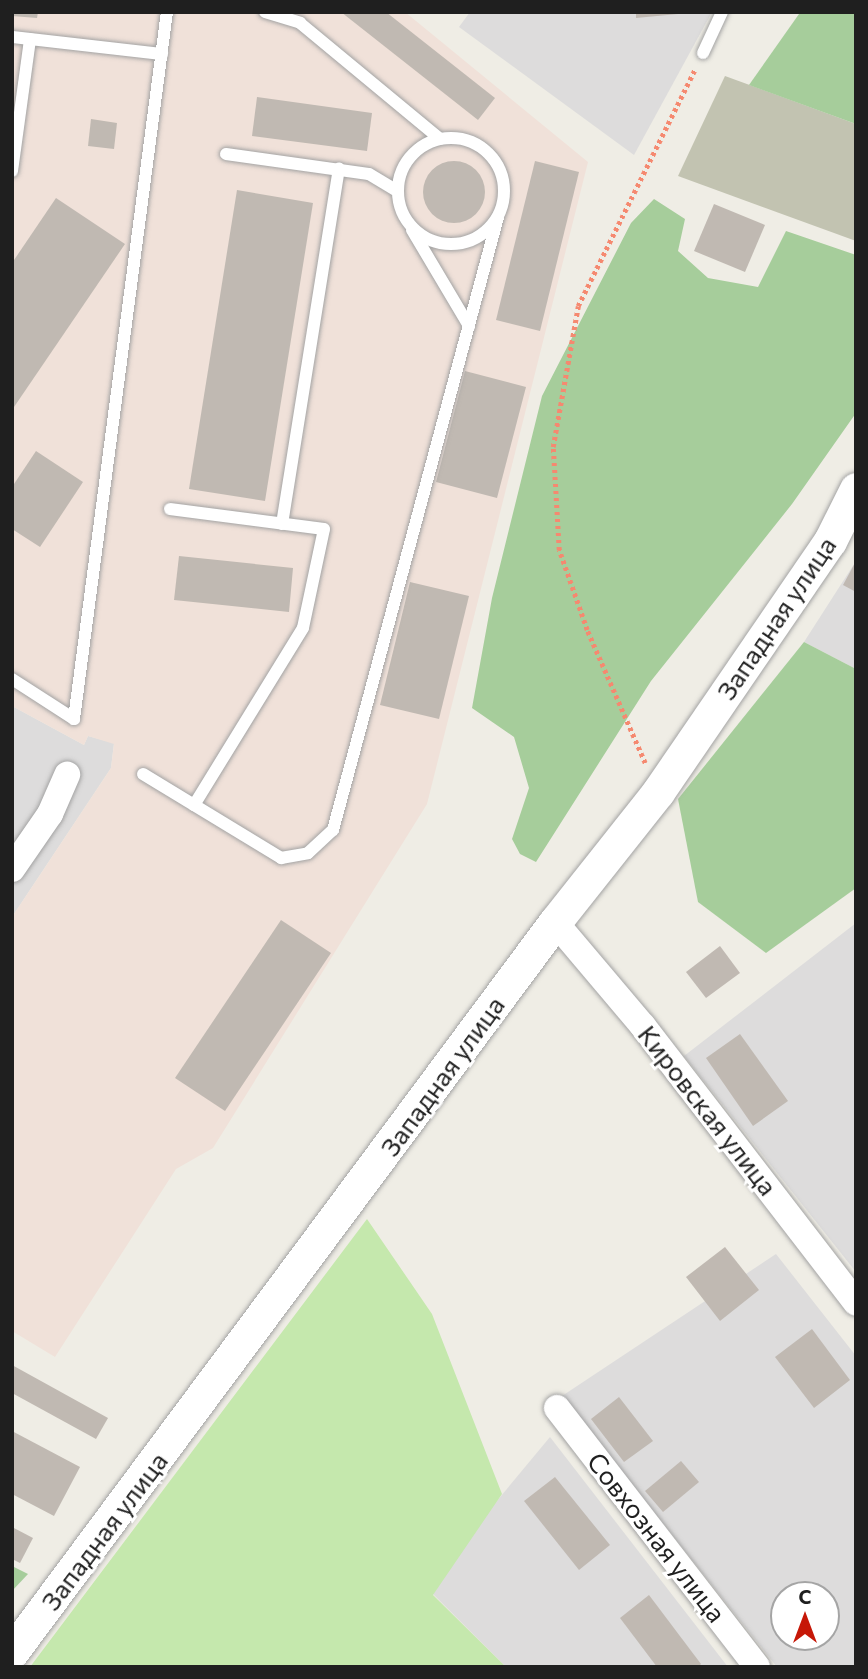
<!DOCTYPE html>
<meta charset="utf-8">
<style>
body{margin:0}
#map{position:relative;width:868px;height:1679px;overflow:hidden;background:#efede5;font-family:Commissioner,sans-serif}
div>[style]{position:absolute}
.residential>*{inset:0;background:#dddcdc}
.military>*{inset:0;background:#f0e1d9}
.construction>*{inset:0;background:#c2c3b1}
.grass>*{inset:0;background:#c5e8ad}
.forest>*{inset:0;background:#a6cd9b}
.building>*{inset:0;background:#c0b9b2}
.round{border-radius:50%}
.path>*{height:4.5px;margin-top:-2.25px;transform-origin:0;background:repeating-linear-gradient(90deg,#f58970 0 3.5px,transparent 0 7px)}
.roads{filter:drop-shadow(0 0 2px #a3a3a3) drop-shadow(0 0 2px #a3a3a3)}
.service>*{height:12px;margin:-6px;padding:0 6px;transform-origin:6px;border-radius:6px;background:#fff}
.service>.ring{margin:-6px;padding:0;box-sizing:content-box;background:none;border:12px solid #fff;border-radius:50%}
.minor>*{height:26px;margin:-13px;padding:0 13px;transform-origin:13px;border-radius:13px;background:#fff}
.tertiary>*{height:33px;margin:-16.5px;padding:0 16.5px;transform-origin:16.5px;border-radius:16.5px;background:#fff}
span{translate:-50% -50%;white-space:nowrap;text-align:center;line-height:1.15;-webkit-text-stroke:6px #fff;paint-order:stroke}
.street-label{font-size:26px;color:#1f1f1f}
.frame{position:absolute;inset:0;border:14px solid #1f1f1f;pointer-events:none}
.north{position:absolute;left:770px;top:1581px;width:70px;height:70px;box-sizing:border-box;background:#fff;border:2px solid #a5a5a5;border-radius:50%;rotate:0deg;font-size:19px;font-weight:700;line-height:28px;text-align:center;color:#1f1f1f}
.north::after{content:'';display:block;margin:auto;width:24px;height:32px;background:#c61707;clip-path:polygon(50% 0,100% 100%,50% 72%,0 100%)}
</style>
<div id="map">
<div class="residential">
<i style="clip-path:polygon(470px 12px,712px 12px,634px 155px,459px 27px)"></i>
<i style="clip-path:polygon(856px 561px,856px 669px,804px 642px)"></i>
<i style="clip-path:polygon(12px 706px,84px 745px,88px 736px,114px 743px,111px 768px,12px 917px)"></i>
<i style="clip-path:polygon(856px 923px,856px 1272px,684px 1056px)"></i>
<i style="clip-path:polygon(evenodd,776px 1254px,856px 1356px,856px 1667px,777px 1667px,562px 1396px,776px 1254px,784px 1595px,826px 1595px,826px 1637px,784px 1637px,784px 1595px)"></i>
<i style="clip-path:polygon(550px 1437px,728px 1667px,506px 1667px,433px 1594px,486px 1514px)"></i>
</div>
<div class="military">
<i style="clip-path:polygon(12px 12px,405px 12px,588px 162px,427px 804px,213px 1148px,176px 1169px,55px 1357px,12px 1331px,12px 917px,111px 768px,114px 744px,88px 736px,84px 745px,12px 706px)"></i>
</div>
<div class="construction">
<i style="clip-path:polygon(725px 76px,856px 124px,856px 241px,678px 176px)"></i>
</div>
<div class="grass">
<i style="clip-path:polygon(367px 1219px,432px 1314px,502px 1494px,433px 1595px,506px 1667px,30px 1667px)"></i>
</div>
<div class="forest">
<i style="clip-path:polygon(856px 12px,856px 124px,749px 85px,799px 14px)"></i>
<i style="clip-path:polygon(654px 199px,685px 219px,678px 251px,708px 278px,758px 287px,786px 231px,856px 255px,856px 413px,792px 504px,651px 681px,536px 862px,520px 854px,512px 839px,529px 788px,514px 737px,472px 708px,492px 598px,542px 396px,631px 223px)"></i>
<i style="clip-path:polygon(804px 642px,856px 669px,856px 888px,766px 953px,698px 902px,678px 799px)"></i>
<i style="clip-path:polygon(12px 1566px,28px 1574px,12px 1591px)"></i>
</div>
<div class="building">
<i style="clip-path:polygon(12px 12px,38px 12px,37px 18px,12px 16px)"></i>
<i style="clip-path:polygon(341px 12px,386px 12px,495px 98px,478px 120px)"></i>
<i style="clip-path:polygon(636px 12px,678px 12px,678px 14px,636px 18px)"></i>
<i style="clip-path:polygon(257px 97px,372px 113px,367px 151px,252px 136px)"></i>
<i style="clip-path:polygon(91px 119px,117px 123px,114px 149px,88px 146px)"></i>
<i style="clip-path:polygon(535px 161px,579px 172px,540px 331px,496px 320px)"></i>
<i class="round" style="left:423px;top:161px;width:62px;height:62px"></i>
<i style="clip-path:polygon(237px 190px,313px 203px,265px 501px,189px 489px)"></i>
<i style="clip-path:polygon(56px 198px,125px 244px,12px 410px,12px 263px)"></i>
<i style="clip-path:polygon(714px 204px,765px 225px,745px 272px,694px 251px)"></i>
<i style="clip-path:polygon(465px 371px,526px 387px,497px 498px,436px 482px)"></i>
<i style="clip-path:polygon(36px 451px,83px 482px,40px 547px,12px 529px,12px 487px)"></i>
<i style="clip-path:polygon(179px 556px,293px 568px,289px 612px,174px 600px)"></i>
<i style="clip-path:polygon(856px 561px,856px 592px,843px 585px)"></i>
<i style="clip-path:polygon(410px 582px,469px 596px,439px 719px,380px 705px)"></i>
<i style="clip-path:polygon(281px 920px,331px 953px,225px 1111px,175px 1078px)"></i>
<i style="clip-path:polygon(720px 946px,740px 973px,706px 998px,686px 972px)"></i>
<i style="clip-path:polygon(740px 1034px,788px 1101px,753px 1126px,706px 1058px)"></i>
<i style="clip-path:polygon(725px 1247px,759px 1290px,720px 1321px,686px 1277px)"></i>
<i style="clip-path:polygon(812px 1329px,850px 1380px,814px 1408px,775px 1357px)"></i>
<i style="clip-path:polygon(12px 1365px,108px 1418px,96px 1439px,12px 1393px)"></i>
<i style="clip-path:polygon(619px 1397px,653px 1441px,624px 1462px,591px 1419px)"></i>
<i style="clip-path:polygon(12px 1431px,80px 1467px,54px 1516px,12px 1494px)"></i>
<i style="clip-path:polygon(681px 1461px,699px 1482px,663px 1512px,645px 1491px)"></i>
<i style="clip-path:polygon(555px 1477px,610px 1545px,579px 1570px,524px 1501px)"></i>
<i style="clip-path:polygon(12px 1527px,33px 1538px,20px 1563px,12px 1559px)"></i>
<i style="clip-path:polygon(649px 1595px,701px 1664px,698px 1667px,657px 1667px,620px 1618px)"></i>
</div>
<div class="path">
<i style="left:645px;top:763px;width:145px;rotate:-113.6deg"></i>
<i style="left:587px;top:630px;width:85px;rotate:-109.3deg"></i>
<i style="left:559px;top:550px;width:103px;rotate:-93.3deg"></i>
<i style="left:553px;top:447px;width:143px;rotate:-79.9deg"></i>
<i style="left:578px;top:306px;width:264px;rotate:-63.7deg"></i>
</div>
<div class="roads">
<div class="service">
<i style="left:265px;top:12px;width:37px;rotate:17deg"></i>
<i style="left:300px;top:23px;width:182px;rotate:39.6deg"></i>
<i style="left:12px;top:37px;width:151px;rotate:6.5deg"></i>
<i style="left:703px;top:53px;width:45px;rotate:-65.1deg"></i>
<i class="ring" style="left:398px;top:138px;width:94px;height:94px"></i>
<i style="left:226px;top:154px;width:144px;rotate:8deg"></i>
<i style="left:369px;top:174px;width:33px;rotate:31deg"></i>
<i style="left:12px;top:171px;width:133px;rotate:-82.2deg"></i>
<i style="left:412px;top:230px;width:112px;rotate:59.3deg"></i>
<i style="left:170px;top:509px;width:155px;rotate:7.4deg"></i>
<i style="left:324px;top:529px;width:101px;rotate:102deg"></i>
<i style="left:303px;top:628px;width:208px;rotate:121.6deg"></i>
<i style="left:282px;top:524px;width:360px;rotate:-80.9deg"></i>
<i style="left:12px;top:679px;width:74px;rotate:32.8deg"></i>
<i style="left:74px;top:719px;width:713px;rotate:-82.51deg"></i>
<i style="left:143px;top:774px;width:162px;rotate:31.3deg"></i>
<i style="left:281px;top:858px;width:27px;rotate:-10deg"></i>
<i style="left:308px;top:853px;width:34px;rotate:-43deg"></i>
<i style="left:333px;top:830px;width:635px;rotate:-74.93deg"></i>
</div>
<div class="minor">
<i style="left:12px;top:869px;width:67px;rotate:-55.4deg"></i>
<i style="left:50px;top:814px;width:43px;rotate:-66.4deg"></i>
<i style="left:555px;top:922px;width:136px;rotate:49.8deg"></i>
<i style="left:643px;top:1026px;width:349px;rotate:52.4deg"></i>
<i style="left:557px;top:1408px;width:327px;rotate:52.3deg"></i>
</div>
<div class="tertiary">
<i style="left:12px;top:1652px;width:910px;rotate:-53.36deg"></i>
<i style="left:555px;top:922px;width:166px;rotate:-51.6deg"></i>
<i style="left:658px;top:792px;width:304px;rotate:-55.6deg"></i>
<i style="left:830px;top:541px;width:58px;rotate:-63.4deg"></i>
</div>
</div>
<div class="street-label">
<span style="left:776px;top:618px;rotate:-56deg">Западная улица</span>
<span style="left:442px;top:1076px;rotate:-54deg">Западная улица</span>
<span style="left:708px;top:1110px;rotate:52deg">Кировская улица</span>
<span style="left:104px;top:1531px;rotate:-53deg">Западная улица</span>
<span style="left:657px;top:1537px;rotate:52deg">Совхозная улица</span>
</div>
<div class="frame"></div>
<div class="north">С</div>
</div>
